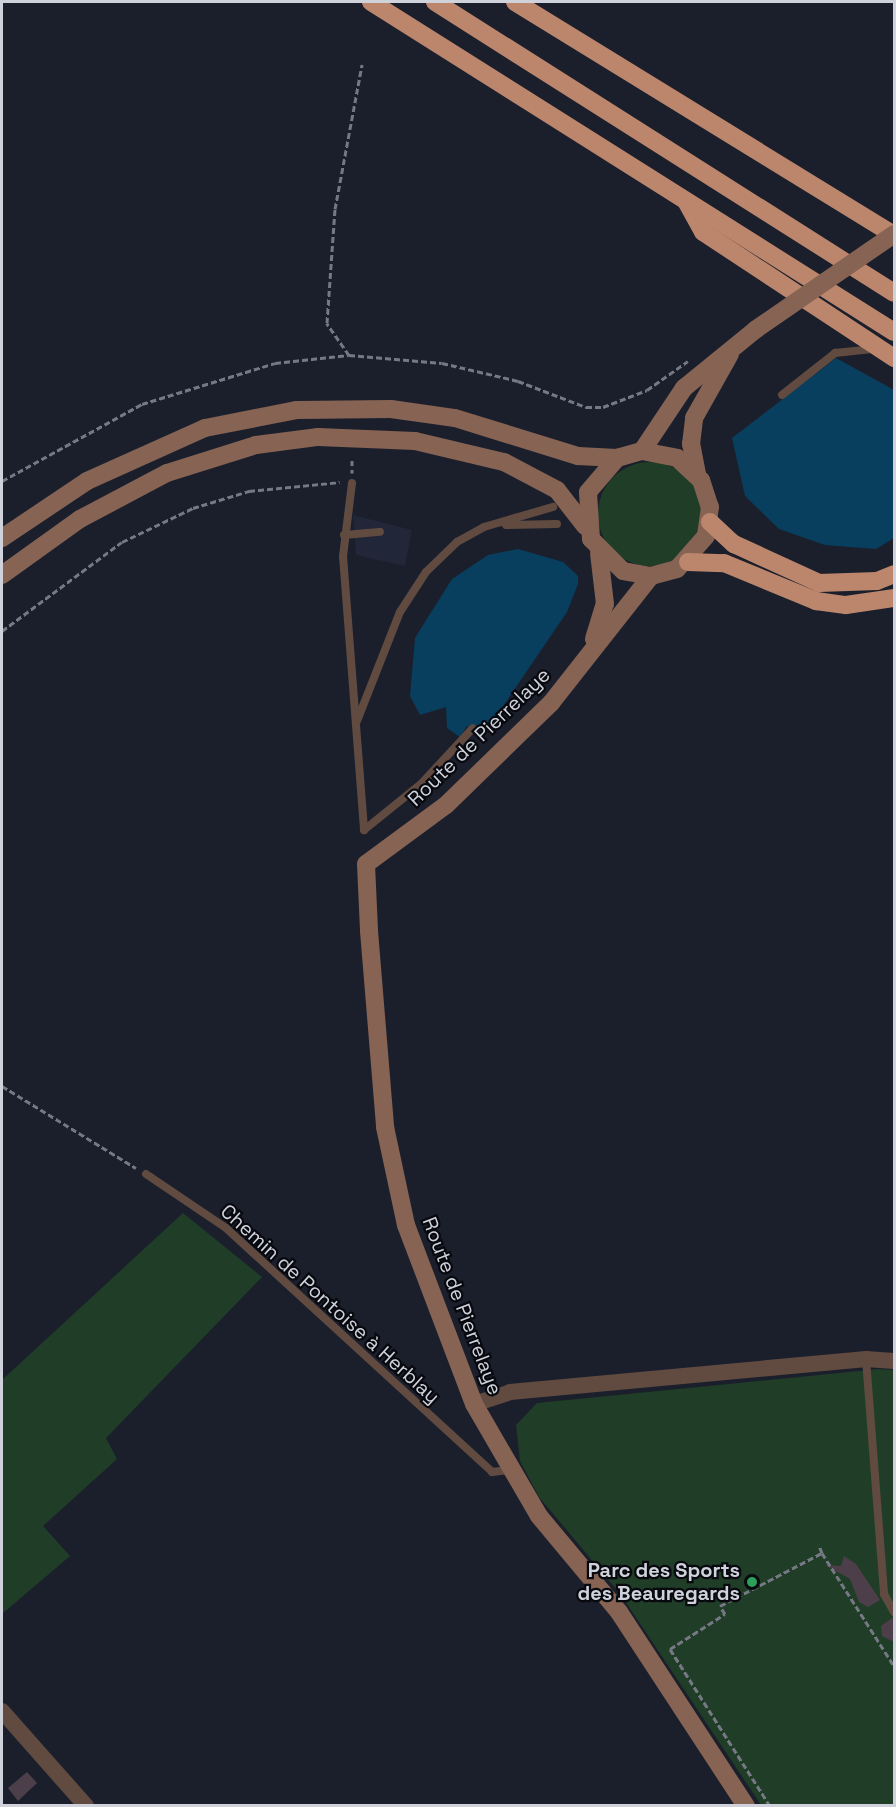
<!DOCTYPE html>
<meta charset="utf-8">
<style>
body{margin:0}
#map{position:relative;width:896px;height:1807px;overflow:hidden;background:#1b1f2c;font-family:"Space Grotesk",sans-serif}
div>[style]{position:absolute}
.built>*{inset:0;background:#212639}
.green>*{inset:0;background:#203d27}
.round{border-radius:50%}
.water>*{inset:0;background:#093f5e}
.building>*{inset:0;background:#4d3f4a}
.path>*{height:3px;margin-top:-1.5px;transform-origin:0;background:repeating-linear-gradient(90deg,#767984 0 6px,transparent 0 9px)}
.lane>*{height:8px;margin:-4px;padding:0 4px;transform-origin:4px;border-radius:4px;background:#614b41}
.street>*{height:16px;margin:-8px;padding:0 8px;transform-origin:8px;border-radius:8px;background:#614b41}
.secondary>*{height:18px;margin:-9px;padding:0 9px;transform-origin:9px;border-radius:9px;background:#866353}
.highway>*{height:18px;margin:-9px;padding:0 9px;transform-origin:9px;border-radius:9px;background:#bc866d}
.secondary-bridge>*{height:18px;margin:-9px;padding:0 9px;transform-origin:9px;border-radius:9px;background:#866353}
.dots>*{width:16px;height:16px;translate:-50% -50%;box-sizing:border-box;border:3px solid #08090f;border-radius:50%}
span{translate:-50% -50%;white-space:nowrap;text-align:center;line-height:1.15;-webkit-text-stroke:4.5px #08090f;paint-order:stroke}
.street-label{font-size:20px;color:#cfd2db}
.poi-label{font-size:20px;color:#cfd2db;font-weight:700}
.right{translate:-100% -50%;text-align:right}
.frame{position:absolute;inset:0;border:3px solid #cfd2db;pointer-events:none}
</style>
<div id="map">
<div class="built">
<i style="clip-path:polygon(353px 515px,412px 530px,405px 566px,356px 555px)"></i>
</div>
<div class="green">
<i class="round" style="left:598px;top:462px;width:104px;height:104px"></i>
<i style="clip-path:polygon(183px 1213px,262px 1277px,106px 1438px,117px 1459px,43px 1526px,70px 1556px,2px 1614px,2px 1380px)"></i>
<i style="clip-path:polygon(879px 1369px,894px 1370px,894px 1805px,761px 1805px,621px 1595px,539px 1497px,520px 1461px,516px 1425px,537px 1403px)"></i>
</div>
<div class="water">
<i style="clip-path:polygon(836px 358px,894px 390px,894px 538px,876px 549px,825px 545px,779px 529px,745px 496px,732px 438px)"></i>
<i style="clip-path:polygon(518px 549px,563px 562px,578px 576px,578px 584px,567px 612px,495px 718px,480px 732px,467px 726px,460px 737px,447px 728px,446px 707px,420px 715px,410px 696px,415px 638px,452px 579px,488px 555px)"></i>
</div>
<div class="building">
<i style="clip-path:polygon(844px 1556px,856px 1564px,880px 1600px,868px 1607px,859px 1602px,850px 1579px,825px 1565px,841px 1566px)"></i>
<i style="clip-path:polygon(892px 1618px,894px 1618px,894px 1642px,882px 1636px,881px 1626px)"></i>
<i style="clip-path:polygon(27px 1772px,37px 1783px,18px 1801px,8px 1788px)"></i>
</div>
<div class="path">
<i style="left:349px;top:355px;width:39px;rotate:-125deg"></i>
<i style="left:327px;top:323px;width:114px;rotate:-86deg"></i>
<i style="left:335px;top:209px;width:147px;rotate:-79.4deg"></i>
<i style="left:352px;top:460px;width:13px;rotate:90deg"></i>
<i style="left:2px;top:481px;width:160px;rotate:-28.8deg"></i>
<i style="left:142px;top:404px;width:139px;rotate:-17.1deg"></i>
<i style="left:275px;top:363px;width:74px;rotate:-6.2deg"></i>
<i style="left:349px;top:355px;width:93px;rotate:4.9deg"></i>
<i style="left:442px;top:363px;width:78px;rotate:13.3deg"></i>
<i style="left:518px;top:381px;width:73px;rotate:20.9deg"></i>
<i style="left:586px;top:407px;width:17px"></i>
<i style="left:603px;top:407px;width:47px;rotate:-21.1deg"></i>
<i style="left:647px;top:390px;width:50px;rotate:-35.3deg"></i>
<i style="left:2px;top:631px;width:149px;rotate:-36.6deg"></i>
<i style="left:122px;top:542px;width:79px;rotate:-25.6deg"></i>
<i style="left:193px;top:508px;width:59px;rotate:-16.9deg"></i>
<i style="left:249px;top:491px;width:91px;rotate:-5.6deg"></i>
<i style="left:2px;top:1086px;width:157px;rotate:31.5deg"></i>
<i style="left:822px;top:1553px;width:134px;rotate:57.5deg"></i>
<i style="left:770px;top:1806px;width:186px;rotate:-122.5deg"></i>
<i style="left:670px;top:1649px;width:65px;rotate:-32.5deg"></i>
<i style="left:725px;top:1614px;width:9px;rotate:-122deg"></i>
<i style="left:720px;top:1606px;width:115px;rotate:-27.5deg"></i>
<i style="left:822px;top:1553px;width:9px;rotate:-111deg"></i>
</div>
<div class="lane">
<i style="left:782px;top:395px;width:68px;rotate:-38.4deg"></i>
<i style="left:835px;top:353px;width:37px;rotate:-6deg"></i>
<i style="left:352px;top:483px;width:74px;rotate:97deg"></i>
<i style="left:343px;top:556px;width:275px;rotate:85.6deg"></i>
<i style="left:506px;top:525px;width:51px;rotate:-1.1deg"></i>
<i style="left:344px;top:535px;width:36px;rotate:-5deg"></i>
<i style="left:357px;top:721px;width:117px;rotate:-68.5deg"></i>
<i style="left:400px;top:612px;width:48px;rotate:-57deg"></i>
<i style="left:426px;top:572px;width:43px;rotate:-44.1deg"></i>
<i style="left:457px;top:542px;width:31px;rotate:-29deg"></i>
<i style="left:484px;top:527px;width:72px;rotate:-16.2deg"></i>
<i style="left:364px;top:830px;width:73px;rotate:-38.9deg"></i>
<i style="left:421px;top:784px;width:76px;rotate:-47.1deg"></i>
<i style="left:146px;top:1174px;width:97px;rotate:34deg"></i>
<i style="left:226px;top:1228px;width:361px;rotate:42.5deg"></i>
<i style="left:492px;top:1472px;width:17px;rotate:-7deg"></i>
<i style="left:866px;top:1359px;width:236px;rotate:85.6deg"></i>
<i style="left:884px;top:1594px;width:21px;rotate:61deg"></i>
</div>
<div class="street">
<i style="left:474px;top:1404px;width:38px;rotate:-18deg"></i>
<i style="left:510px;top:1392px;width:358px;rotate:-5.3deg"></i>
<i style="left:866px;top:1359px;width:28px;rotate:4deg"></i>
<i style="left:2px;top:1711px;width:127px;rotate:48.5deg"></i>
</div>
<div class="secondary">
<i style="left:642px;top:451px;width:76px;rotate:-56.3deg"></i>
<i style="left:684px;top:388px;width:92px;rotate:-39.2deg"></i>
<i style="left:697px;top:474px;width:31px;rotate:-101deg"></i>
<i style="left:691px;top:444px;width:26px;rotate:-83deg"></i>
<i style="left:694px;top:418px;width:73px;rotate:-60.6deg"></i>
<i style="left:2px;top:538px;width:102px;rotate:-33.8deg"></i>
<i style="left:87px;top:481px;width:129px;rotate:-24.2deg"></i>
<i style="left:205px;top:428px;width:94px;rotate:-11.1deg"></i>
<i style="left:297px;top:410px;width:94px;rotate:-0.6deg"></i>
<i style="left:391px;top:409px;width:65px;rotate:8deg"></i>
<i style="left:455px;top:418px;width:129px;rotate:17.2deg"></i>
<i style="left:578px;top:456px;width:39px;rotate:3deg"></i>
<i style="left:617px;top:458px;width:26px;rotate:-16deg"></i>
<i style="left:642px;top:451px;width:36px;rotate:11deg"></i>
<i style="left:677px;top:458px;width:33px;rotate:43deg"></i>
<i style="left:701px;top:480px;width:28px;rotate:72deg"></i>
<i style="left:710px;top:507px;width:29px;rotate:98deg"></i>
<i style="left:706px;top:536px;width:44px;rotate:131.3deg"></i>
<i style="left:677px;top:569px;width:27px;rotate:165deg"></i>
<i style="left:651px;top:576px;width:28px;rotate:-170deg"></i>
<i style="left:623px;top:571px;width:45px;rotate:-135deg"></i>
<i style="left:591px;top:539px;width:47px;rotate:-93.7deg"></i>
<i style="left:588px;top:492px;width:45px;rotate:-49.5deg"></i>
<i style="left:2px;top:575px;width:96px;rotate:-35.7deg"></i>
<i style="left:80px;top:519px;width:98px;rotate:-27.9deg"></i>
<i style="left:167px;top:473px;width:93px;rotate:-17.5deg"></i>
<i style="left:256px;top:445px;width:63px;rotate:-7.4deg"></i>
<i style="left:318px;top:437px;width:97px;rotate:2.4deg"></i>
<i style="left:415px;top:441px;width:91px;rotate:13.3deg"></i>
<i style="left:504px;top:462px;width:60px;rotate:27.8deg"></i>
<i style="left:557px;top:490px;width:46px;rotate:52.1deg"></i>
<i style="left:651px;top:576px;width:162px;rotate:128.2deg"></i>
<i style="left:551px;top:703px;width:146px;rotate:135.8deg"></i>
<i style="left:446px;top:805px;width:99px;rotate:143.6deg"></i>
<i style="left:366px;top:864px;width:67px;rotate:87.4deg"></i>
<i style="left:369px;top:931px;width:197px;rotate:85.3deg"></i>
<i style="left:385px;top:1127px;width:100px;rotate:77.9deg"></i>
<i style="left:406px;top:1225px;width:191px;rotate:69.2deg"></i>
<i style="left:474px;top:1404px;width:129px;rotate:59.9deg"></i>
<i style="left:539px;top:1516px;width:125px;rotate:50.2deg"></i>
<i style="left:619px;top:1612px;width:232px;rotate:56.8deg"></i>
<i style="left:594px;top:639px;width:37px;rotate:-73deg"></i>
<i style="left:605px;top:604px;width:51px;rotate:-96.7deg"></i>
</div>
<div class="highway">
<i style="left:371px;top:2px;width:618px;rotate:32.25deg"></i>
<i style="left:435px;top:2px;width:543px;rotate:32.37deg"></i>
<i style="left:515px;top:2px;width:445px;rotate:31.6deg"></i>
<i style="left:687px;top:203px;width:33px;rotate:61deg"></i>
<i style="left:703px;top:232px;width:229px;rotate:33.4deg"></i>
<i style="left:710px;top:522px;width:33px;rotate:43deg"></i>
<i style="left:734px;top:544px;width:94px;rotate:24.6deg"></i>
<i style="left:819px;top:583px;width:58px;rotate:-2deg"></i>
<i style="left:877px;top:581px;width:18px;rotate:-22deg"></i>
<i style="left:688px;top:562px;width:36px;rotate:2deg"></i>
<i style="left:724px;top:563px;width:100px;rotate:22.4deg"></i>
<i style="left:816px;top:601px;width:30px;rotate:8deg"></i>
<i style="left:846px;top:605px;width:49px;rotate:-8.3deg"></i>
</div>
<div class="secondary-bridge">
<i style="left:755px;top:330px;width:169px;rotate:-34.6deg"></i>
</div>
<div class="dots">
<i style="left:752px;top:1582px;background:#2e9e5b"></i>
</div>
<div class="street-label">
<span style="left:479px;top:737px;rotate:-44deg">Route de Pierrelaye</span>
<span style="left:330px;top:1304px;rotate:42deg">Chemin de Pontoise à Herblay</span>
<span style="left:462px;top:1306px;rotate:69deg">Route de Pierrelaye</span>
</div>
<div class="poi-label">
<span class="right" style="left:740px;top:1582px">Parc des Sports<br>des Beauregards</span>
</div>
<div class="frame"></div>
</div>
